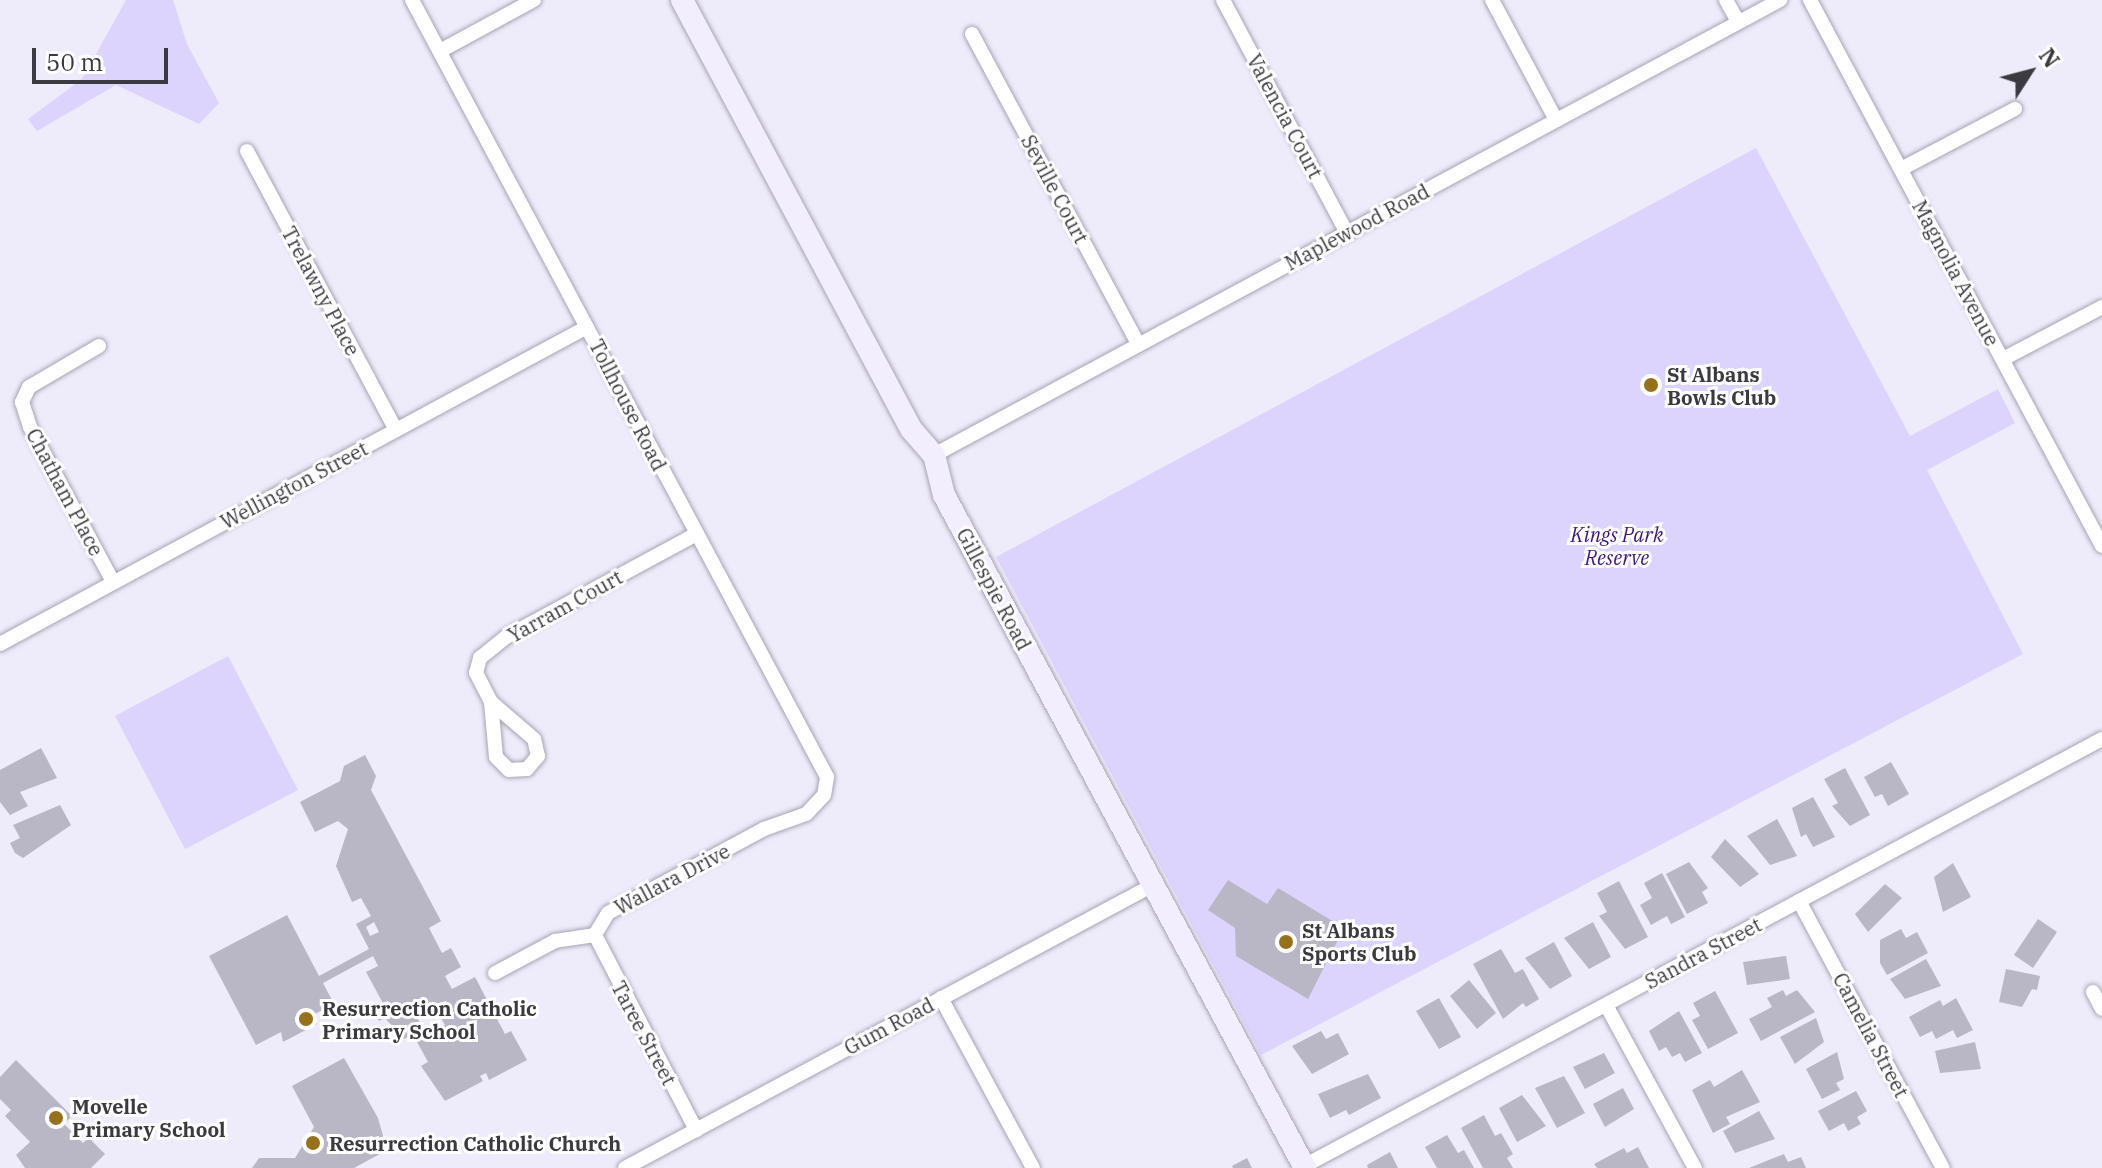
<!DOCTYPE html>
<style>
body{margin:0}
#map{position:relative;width:2102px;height:1168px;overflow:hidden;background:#eeebfb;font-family:"IBM Plex Serif",serif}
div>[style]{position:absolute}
.green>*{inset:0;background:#dcd4fd}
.building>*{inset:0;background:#b9b6c6}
.roads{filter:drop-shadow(0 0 2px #a7a5b3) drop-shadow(0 0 2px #a7a5b3)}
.street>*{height:14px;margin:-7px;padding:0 7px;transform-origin:7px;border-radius:7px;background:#fff}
.secondary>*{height:22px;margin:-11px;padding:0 11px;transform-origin:11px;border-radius:11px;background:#f2eefe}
.dots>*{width:22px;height:22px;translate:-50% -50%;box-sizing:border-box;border:4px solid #fff;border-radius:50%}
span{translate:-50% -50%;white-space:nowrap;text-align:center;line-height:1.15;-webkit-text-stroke:6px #fff;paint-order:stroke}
.street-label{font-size:20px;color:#3b3a40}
.poi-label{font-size:20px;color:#3b3a40;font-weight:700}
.left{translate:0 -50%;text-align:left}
.park-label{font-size:20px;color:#3f177e;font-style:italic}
.north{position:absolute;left:1990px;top:32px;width:80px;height:80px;-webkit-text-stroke:6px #fff;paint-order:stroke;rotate:54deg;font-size:22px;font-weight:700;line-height:32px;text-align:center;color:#3b3a40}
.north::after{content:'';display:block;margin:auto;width:28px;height:36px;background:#3b3a40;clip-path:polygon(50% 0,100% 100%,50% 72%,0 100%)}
.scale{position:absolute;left:32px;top:48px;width:136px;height:36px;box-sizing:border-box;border:4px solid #3b3a40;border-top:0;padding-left:10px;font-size:24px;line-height:28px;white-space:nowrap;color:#3b3a40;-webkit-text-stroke:6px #fff;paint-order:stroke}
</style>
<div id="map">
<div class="green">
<i style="clip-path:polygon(126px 0,173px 0,187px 44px,219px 103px,199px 124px,116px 85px,37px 131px,28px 119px,82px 79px)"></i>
<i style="clip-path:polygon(1756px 148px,1910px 436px,1998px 389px,2015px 423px,1927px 470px,2023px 654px,1261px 1055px,996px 557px)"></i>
<i style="clip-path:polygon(228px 656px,298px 790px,185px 849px,115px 716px)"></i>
</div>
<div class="building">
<i style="clip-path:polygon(41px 748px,57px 778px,20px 792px,28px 806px,10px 815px,0 802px,0 770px)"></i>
<i style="clip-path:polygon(evenodd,365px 755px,376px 776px,371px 790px,441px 921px,429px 928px,442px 953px,451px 948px,461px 967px,445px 976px,452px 989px,475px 977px,505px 1034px,511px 1031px,527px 1060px,489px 1080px,486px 1073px,480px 1076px,483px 1081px,445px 1101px,421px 1066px,428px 1062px,416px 1040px,445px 1025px,433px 1003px,415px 1013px,423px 1029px,404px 1039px,385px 1018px,379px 1021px,374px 1011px,384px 1005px,366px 972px,378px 966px,373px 956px,323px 983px,334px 1004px,309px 1017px,317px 1024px,283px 1042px,281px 1032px,256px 1045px,209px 956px,287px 915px,319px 976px,369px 949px,356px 924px,371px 916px,361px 898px,352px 902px,336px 866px,348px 829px,338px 821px,315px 832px,300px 802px,340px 781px,344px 766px,365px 755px,374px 922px,379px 932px,370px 936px,366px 927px,374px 922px)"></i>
<i style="clip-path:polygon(1891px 762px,1909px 794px,1888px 806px,1882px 794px,1875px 797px,1864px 777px)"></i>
<i style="clip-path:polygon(1845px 768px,1870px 815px,1850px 826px,1832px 806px,1838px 803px,1824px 779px)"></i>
<i style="clip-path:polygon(1813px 797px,1835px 837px,1813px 847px,1806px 834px,1801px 837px,1792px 808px)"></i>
<i style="clip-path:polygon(60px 805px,71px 825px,23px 858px,15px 853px,10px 843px,20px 838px,13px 825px)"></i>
<i style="clip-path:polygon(1777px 819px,1797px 856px,1770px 865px,1747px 836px)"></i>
<i style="clip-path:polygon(1725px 839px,1759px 874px,1740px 887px,1711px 857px)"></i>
<i style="clip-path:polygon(1689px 862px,1708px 888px,1702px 892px,1708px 903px,1687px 914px,1666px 874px)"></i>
<i style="clip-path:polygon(1953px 863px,1971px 897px,1943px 912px,1934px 877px)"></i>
<i style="clip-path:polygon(1662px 873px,1685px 917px,1671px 924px,1667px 916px,1651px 925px,1640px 905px,1652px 898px,1644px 883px)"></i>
<i style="clip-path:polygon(1228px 880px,1267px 904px,1278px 888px,1344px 928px,1308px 999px,1236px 956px,1235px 928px,1208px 910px)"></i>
<i style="clip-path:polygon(1619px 881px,1648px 937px,1625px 949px,1599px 916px,1607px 912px,1597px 893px)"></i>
<i style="clip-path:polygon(1885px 884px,1902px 898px,1868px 932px,1855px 914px)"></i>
<i style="clip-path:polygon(2038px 919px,2057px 932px,2033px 968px,2014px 955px)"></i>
<i style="clip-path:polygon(1593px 922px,1611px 957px,1589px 969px,1564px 938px)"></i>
<i style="clip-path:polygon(1901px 929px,1906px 938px,1917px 932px,1928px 953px,1887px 975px,1880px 963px,1880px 940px)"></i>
<i style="clip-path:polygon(1554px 942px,1572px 976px,1550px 989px,1525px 958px)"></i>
<i style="clip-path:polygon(1501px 949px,1515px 973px,1523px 969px,1539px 999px,1526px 1007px,1523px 1003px,1503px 1019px,1473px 964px)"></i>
<i style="clip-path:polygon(1786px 956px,1790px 979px,1747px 985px,1743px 962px)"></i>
<i style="clip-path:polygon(1926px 959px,1941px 986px,1905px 999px,1890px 979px)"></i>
<i style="clip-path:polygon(2006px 969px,2040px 976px,2037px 990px,2032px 989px,2022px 1007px,1999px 1002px)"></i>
<i style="clip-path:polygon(1469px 980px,1496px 1013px,1477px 1029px,1450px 996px)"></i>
<i style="clip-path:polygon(1783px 990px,1786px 996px,1797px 990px,1815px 1012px,1761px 1041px,1749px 1019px,1772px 1007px,1767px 998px)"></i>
<i style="clip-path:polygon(1715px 991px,1738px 1033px,1708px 1049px,1692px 1020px,1700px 1016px,1693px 1003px)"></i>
<i style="clip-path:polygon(1439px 998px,1461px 1037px,1439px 1049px,1416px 1011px)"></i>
<i style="clip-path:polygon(1956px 998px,1973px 1030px,1957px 1038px,1953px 1030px,1936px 1039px,1932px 1031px,1920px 1037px,1909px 1017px,1940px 1000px,1943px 1006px)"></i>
<i style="clip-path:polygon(1679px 1011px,1702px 1053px,1685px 1062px,1680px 1053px,1672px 1057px,1666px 1047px,1659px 1051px,1649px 1031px)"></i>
<i style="clip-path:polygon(1816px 1018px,1824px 1042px,1795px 1064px,1780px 1037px)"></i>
<i style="clip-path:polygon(1321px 1031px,1326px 1039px,1338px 1033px,1349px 1054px,1312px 1074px,1292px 1046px)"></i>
<i style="clip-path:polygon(1975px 1042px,1981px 1069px,1940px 1073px,1935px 1051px)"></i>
<i style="clip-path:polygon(1837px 1052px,1844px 1079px,1836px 1083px,1840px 1090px,1822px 1099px,1806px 1069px)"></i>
<i style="clip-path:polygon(1604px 1053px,1615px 1073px,1585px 1089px,1573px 1067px)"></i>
<i style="clip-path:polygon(344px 1058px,378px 1118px,387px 1150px,354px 1168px,252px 1168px,259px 1158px,295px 1158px,314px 1127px,292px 1086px)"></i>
<i style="clip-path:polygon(16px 1060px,72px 1116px,64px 1124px,83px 1143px,89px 1138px,105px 1154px,91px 1168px,25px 1168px,16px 1155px,30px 1142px,5px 1116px,11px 1110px,0 1099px,0 1077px)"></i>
<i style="clip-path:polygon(1742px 1070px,1760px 1102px,1726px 1117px,1730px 1124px,1713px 1133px,1692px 1090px,1710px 1080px,1714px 1087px)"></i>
<i style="clip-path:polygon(1368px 1074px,1381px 1098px,1349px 1115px,1346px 1110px,1330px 1118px,1318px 1094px)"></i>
<i style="clip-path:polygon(1564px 1076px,1585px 1113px,1557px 1128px,1535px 1088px)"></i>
<i style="clip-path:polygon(1623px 1088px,1634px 1109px,1605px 1127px,1593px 1104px)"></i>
<i style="clip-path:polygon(1856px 1091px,1867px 1111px,1857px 1117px,1861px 1124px,1848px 1131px,1844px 1123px,1829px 1131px,1818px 1111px)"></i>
<i style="clip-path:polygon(1522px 1095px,1546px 1126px,1517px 1142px,1499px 1108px)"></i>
<i style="clip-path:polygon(1759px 1111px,1775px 1139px,1735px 1153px,1723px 1131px)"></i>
<i style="clip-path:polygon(1484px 1115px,1495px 1136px,1501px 1133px,1513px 1154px,1507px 1158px,1513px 1168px,1483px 1168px,1461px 1128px)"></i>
<i style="clip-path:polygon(1447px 1135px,1458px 1153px,1464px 1150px,1474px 1168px,1437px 1168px,1425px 1147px)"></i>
<i style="clip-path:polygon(1638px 1147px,1649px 1168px,1597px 1168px,1594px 1164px,1624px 1148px,1627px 1153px)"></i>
<i style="clip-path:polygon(1390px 1152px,1398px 1168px,1368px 1168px,1367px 1165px)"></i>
<i style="clip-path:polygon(1784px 1154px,1788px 1162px,1801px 1157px,1806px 1168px,1749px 1168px)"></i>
<i style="clip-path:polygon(1247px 1158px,1252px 1168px,1233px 1168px,1232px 1166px)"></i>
</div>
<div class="roads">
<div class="street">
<i style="left:412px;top:0;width:881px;rotate:61.89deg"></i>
<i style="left:827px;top:777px;width:18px;rotate:99deg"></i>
<i style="left:824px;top:795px;width:26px;rotate:133deg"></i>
<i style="left:806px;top:814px;width:45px;rotate:160.3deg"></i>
<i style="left:764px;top:829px;width:177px;rotate:151.7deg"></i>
<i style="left:608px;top:913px;width:26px;rotate:121deg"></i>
<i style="left:595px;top:935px;width:40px;rotate:171.5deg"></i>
<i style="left:555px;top:941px;width:68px;rotate:151.9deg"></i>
<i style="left:1223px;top:0;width:264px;rotate:62deg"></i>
<i style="left:1492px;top:0;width:136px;rotate:61.9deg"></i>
<i style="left:1726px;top:0;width:25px;rotate:61deg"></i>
<i style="left:1810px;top:0;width:619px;rotate:61.86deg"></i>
<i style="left:972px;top:34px;width:352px;rotate:61.8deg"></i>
<i style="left:440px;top:51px;width:107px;rotate:-28.5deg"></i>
<i style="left:247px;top:151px;width:316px;rotate:61.9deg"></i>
<i style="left:1901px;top:169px;width:129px;rotate:-27.8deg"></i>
<i style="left:99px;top:346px;width:81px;rotate:149.6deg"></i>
<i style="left:29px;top:387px;width:17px;rotate:115deg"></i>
<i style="left:22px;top:402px;width:26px;rotate:72deg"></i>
<i style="left:30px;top:427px;width:176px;rotate:61.8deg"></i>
<i style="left:2003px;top:359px;width:112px;rotate:-27.7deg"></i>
<i style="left:934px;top:455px;width:961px;rotate:-28.27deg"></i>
<i style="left:0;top:644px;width:667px;rotate:-28.37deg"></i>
<i style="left:491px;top:702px;width:55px;rotate:84.8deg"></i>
<i style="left:496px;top:757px;width:18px;rotate:45deg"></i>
<i style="left:509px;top:770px;width:18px;rotate:-3deg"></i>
<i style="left:527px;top:769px;width:17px;rotate:-50deg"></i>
<i style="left:538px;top:756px;width:17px;rotate:-103deg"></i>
<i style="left:534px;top:739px;width:57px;rotate:-139.3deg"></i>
<i style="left:491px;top:702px;width:33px;rotate:-117deg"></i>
<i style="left:476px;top:673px;width:16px;rotate:-75deg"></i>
<i style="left:480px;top:658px;width:33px;rotate:-39deg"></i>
<i style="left:506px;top:637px;width:215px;rotate:-28.4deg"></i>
<i style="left:1799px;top:901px;width:303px;rotate:61.7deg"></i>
<i style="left:595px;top:935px;width:220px;rotate:62.6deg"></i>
<i style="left:2093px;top:992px;width:19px;rotate:62deg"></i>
<i style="left:941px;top:998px;width:193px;rotate:61.6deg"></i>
<i style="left:1606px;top:1005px;width:186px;rotate:61.4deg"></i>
<i style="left:1304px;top:1166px;width:905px;rotate:-28.15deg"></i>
<i style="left:625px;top:1168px;width:599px;rotate:-28.19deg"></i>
</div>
<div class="secondary">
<i style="left:682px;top:0;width:486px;rotate:61.9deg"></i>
<i style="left:911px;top:429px;width:35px;rotate:49deg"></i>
<i style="left:934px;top:455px;width:41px;rotate:76deg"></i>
<i style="left:944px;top:495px;width:764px;rotate:61.79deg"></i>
</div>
</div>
<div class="dots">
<i style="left:1651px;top:385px;background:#95711a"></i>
<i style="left:1286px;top:942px;background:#95711a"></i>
<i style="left:306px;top:1019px;background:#95711a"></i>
<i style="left:56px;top:1118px;background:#95711a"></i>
<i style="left:313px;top:1143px;background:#95711a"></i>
</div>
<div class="street-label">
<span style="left:1285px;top:116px;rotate:62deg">Valencia Court</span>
<span style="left:1055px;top:189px;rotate:62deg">Seville Court</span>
<span style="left:1357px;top:227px;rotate:-28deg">Maplewood Road</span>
<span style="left:1956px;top:273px;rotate:62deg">Magnolia Avenue</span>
<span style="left:321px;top:291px;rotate:62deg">Trelawny Place</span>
<span style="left:628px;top:405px;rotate:63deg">Tollhouse Road</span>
<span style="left:294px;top:485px;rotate:-28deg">Wellington Street</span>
<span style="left:65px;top:492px;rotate:62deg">Chatham Place</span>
<span style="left:994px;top:589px;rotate:62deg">Gillespie Road</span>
<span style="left:565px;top:606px;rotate:-29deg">Yarram Court</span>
<span style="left:672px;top:879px;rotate:-28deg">Wallara Drive</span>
<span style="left:1703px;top:953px;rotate:-28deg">Sandra Street</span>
<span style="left:889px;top:1026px;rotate:-28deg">Gum Road</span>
<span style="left:644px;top:1033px;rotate:62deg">Taree Street</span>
<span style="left:1871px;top:1035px;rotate:62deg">Camelia Street</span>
</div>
<div class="poi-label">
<span class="left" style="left:1667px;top:386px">St Albans<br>Bowls Club</span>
<span class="left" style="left:1302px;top:942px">St Albans<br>Sports Club</span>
<span class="left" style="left:322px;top:1020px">Resurrection Catholic<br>Primary School</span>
<span class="left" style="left:72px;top:1118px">Movelle<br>Primary School</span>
<span class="left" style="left:329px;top:1143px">Resurrection Catholic Church</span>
</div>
<div class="park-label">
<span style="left:1617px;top:546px">Kings Park<br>Reserve</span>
</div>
<div class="north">N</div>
<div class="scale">50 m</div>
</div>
